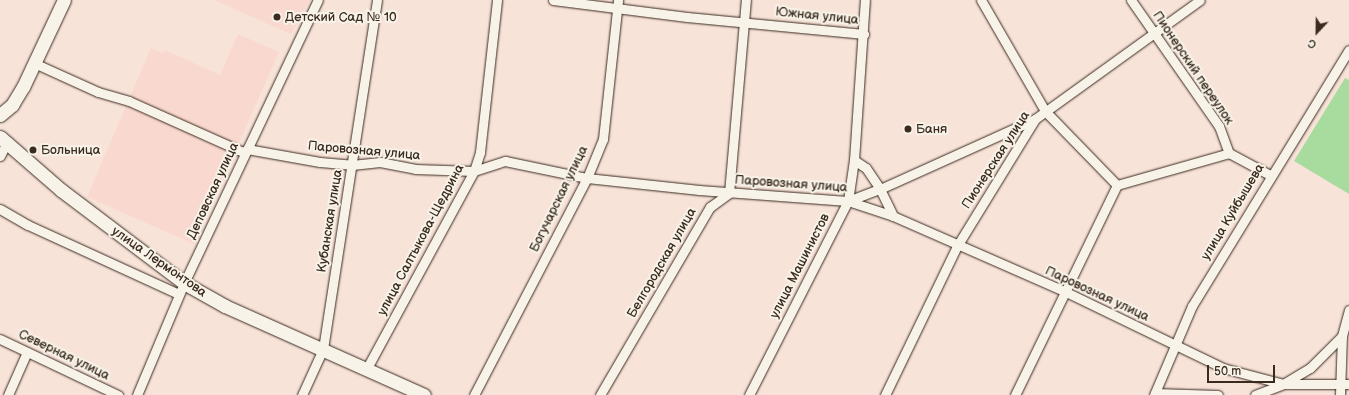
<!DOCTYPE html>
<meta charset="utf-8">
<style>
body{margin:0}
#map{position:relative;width:1349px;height:395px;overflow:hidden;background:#f8e3d9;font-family:"Balsamiq Sans",sans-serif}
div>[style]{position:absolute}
.built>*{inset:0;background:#f9d8cf}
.green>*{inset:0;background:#a8dc9e}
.roads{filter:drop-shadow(0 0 1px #3b2a1e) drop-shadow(0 0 1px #3b2a1e)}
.street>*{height:9px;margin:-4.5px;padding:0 4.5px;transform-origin:4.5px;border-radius:4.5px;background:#f7f3e8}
.secondary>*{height:13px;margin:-6.5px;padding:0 6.5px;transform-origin:6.5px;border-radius:6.5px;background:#f7f3e8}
.dots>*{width:11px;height:11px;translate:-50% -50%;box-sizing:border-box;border:2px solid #f7f3e8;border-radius:50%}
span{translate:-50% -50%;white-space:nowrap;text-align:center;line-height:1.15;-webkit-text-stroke:4px #f7f3e8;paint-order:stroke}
.street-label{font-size:13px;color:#3b2a1e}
.poi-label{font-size:13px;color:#3b2a1e}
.left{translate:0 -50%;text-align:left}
.north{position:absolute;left:1297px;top:12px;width:40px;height:40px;-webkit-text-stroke:3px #f7f3e8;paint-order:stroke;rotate:202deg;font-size:11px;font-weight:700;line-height:16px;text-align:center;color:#3b2a1e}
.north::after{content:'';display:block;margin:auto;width:14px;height:18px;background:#3b2a1e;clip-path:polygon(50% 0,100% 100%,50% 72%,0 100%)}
.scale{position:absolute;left:1207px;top:365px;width:68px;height:18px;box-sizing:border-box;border:2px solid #3b2a1e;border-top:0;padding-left:5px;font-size:12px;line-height:14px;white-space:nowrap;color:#3b2a1e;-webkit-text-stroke:3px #f7f3e8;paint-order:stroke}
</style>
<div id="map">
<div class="built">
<i style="clip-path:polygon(214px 0,310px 0,291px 34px)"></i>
<i style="clip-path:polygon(238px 34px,279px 52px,194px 244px,87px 197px,151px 48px,163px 53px,165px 50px,220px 75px)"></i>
</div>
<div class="green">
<i style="clip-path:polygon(1345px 78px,1349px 80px,1349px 194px,1294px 161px)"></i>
</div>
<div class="roads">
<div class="street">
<i style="left:553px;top:0;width:135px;rotate:7.2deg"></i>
<i style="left:687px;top:17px;width:178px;rotate:5.5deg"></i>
<i style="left:981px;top:0;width:128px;rotate:60deg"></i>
<i style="left:1045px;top:111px;width:103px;rotate:45.8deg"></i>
<i style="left:1117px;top:185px;width:116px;rotate:-15.9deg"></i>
<i style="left:1229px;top:153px;width:47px;rotate:28.2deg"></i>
<i style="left:1131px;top:0;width:154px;rotate:55.1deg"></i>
<i style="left:1219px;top:126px;width:29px;rotate:70deg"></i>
<i style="left:34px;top:63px;width:70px;rotate:24.4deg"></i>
<i style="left:98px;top:92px;width:32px;rotate:16deg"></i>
<i style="left:129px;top:101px;width:127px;rotate:24.1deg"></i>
<i style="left:247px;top:149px;width:74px;rotate:10.1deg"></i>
<i style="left:320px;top:162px;width:32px;rotate:5deg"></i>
<i style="left:352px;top:165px;width:28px;rotate:-6deg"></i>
<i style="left:380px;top:162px;width:36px;rotate:11deg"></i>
<i style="left:415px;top:169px;width:59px;rotate:1.9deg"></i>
<i style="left:474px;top:171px;width:33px;rotate:-18deg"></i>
<i style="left:505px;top:161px;width:84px;rotate:11.7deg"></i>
<i style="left:587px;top:178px;width:113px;rotate:6.1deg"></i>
<i style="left:699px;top:190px;width:149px;rotate:4.2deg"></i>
<i style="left:848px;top:201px;width:47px;rotate:18.4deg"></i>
<i style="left:893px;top:216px;width:189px;rotate:23.7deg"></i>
<i style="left:1066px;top:292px;width:174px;rotate:25.8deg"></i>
<i style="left:1223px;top:368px;width:62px;rotate:14.9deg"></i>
<i style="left:1283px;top:384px;width:66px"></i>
<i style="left:0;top:156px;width:16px;rotate:-63deg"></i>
<i style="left:854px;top:160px;width:14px;rotate:34deg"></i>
<i style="left:866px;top:168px;width:25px;rotate:56deg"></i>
<i style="left:880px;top:189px;width:30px;rotate:64deg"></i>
<i style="left:848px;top:201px;width:34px;rotate:-21deg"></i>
<i style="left:880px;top:189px;width:170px;rotate:-24.3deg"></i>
<i style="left:0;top:209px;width:32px;rotate:30deg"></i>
<i style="left:28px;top:225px;width:166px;rotate:24.6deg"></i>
<i style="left:0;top:339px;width:131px;rotate:25.4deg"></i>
<i style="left:367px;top:368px;width:224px;rotate:-61.5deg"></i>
<i style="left:474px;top:171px;width:20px;rotate:-72deg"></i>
<i style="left:480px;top:152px;width:153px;rotate:-83.6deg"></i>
<i style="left:1155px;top:393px;width:63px;rotate:1.8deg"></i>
<i style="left:8px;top:395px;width:47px;rotate:-66.2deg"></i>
<i style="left:137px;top:395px;width:121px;rotate:-67.2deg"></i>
<i style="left:184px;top:283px;width:313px;rotate:-64.7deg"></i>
<i style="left:302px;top:395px;width:51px;rotate:-65.5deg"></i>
<i style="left:323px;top:349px;width:353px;rotate:-81.2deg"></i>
<i style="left:474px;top:395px;width:245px;rotate:-62.5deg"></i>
<i style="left:587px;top:178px;width:42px;rotate:-67.7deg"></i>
<i style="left:603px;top:139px;width:140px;rotate:-83.8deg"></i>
<i style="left:600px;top:395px;width:218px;rotate:-59.7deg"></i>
<i style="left:710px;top:207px;width:24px;rotate:-36deg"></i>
<i style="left:729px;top:193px;width:194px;rotate:-85deg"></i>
<i style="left:749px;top:395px;width:218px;rotate:-63deg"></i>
<i style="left:848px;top:201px;width:41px;rotate:-81.7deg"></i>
<i style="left:854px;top:160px;width:160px;rotate:-86.1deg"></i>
<i style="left:885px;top:395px;width:165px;rotate:-64.2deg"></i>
<i style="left:957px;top:246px;width:149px;rotate:-58.4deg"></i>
<i style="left:1035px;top:119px;width:203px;rotate:-35.8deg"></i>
<i style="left:1015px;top:395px;width:233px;rotate:-64.1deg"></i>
<i style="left:1154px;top:395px;width:97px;rotate:-66.9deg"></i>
<i style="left:1192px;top:306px;width:300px;rotate:-58.5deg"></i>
<i style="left:1255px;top:395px;width:30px;rotate:-21deg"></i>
<i style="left:1283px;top:384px;width:31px;rotate:-31deg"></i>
<i style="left:1310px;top:368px;width:45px;rotate:-45deg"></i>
<i style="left:1340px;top:395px;width:59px;rotate:-88.1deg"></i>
<i style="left:1342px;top:336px;width:27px;rotate:-75deg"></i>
</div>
<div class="secondary">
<i style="left:0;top:115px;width:16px;rotate:-40deg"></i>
<i style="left:12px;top:105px;width:21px;rotate:-59deg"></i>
<i style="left:23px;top:87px;width:96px;rotate:-64.8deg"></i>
<i style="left:0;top:137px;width:81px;rotate:41deg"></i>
<i style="left:61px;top:190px;width:154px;rotate:37.1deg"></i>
<i style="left:184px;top:283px;width:47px;rotate:29.3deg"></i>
<i style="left:225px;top:306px;width:218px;rotate:24.1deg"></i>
</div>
</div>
<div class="dots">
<i style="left:277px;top:17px;background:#3b2a1e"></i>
<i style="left:908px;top:129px;background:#3b2a1e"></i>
<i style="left:33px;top:150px;background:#3b2a1e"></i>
</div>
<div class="street-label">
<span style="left:817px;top:16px;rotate:6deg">Южная улица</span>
<span style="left:1193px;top:68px;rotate:56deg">Пионерский переулок</span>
<span style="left:364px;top:151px;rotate:5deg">Паровозная улица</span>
<span style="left:996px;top:160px;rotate:-57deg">Пионерская улица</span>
<span style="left:791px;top:184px;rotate:4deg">Паровозная улица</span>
<span style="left:213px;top:191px;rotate:-65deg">Деповская улица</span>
<span style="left:559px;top:199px;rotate:-64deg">Богучарская улица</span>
<span style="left:1233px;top:212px;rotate:-59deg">улица Куйбышева</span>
<span style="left:330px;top:221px;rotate:-81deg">Кубанская улица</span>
<span style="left:421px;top:240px;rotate:-62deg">улица Салтыкова-Щедрина</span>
<span style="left:159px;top:262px;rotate:35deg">улица Лермонтова</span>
<span style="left:662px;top:263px;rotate:-60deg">Белгородская улица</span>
<span style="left:800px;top:266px;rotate:-63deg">улица Машинистов</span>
<span style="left:1097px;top:294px;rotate:25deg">Паровозная улица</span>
<span style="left:64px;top:355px;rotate:26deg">Северная улица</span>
</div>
<div class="poi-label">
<span class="left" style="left:285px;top:17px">Детский Сад № 10</span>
<span class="left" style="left:916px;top:129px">Баня</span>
<span class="left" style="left:41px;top:150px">Больница</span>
</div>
<div class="north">С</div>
<div class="scale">50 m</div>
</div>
